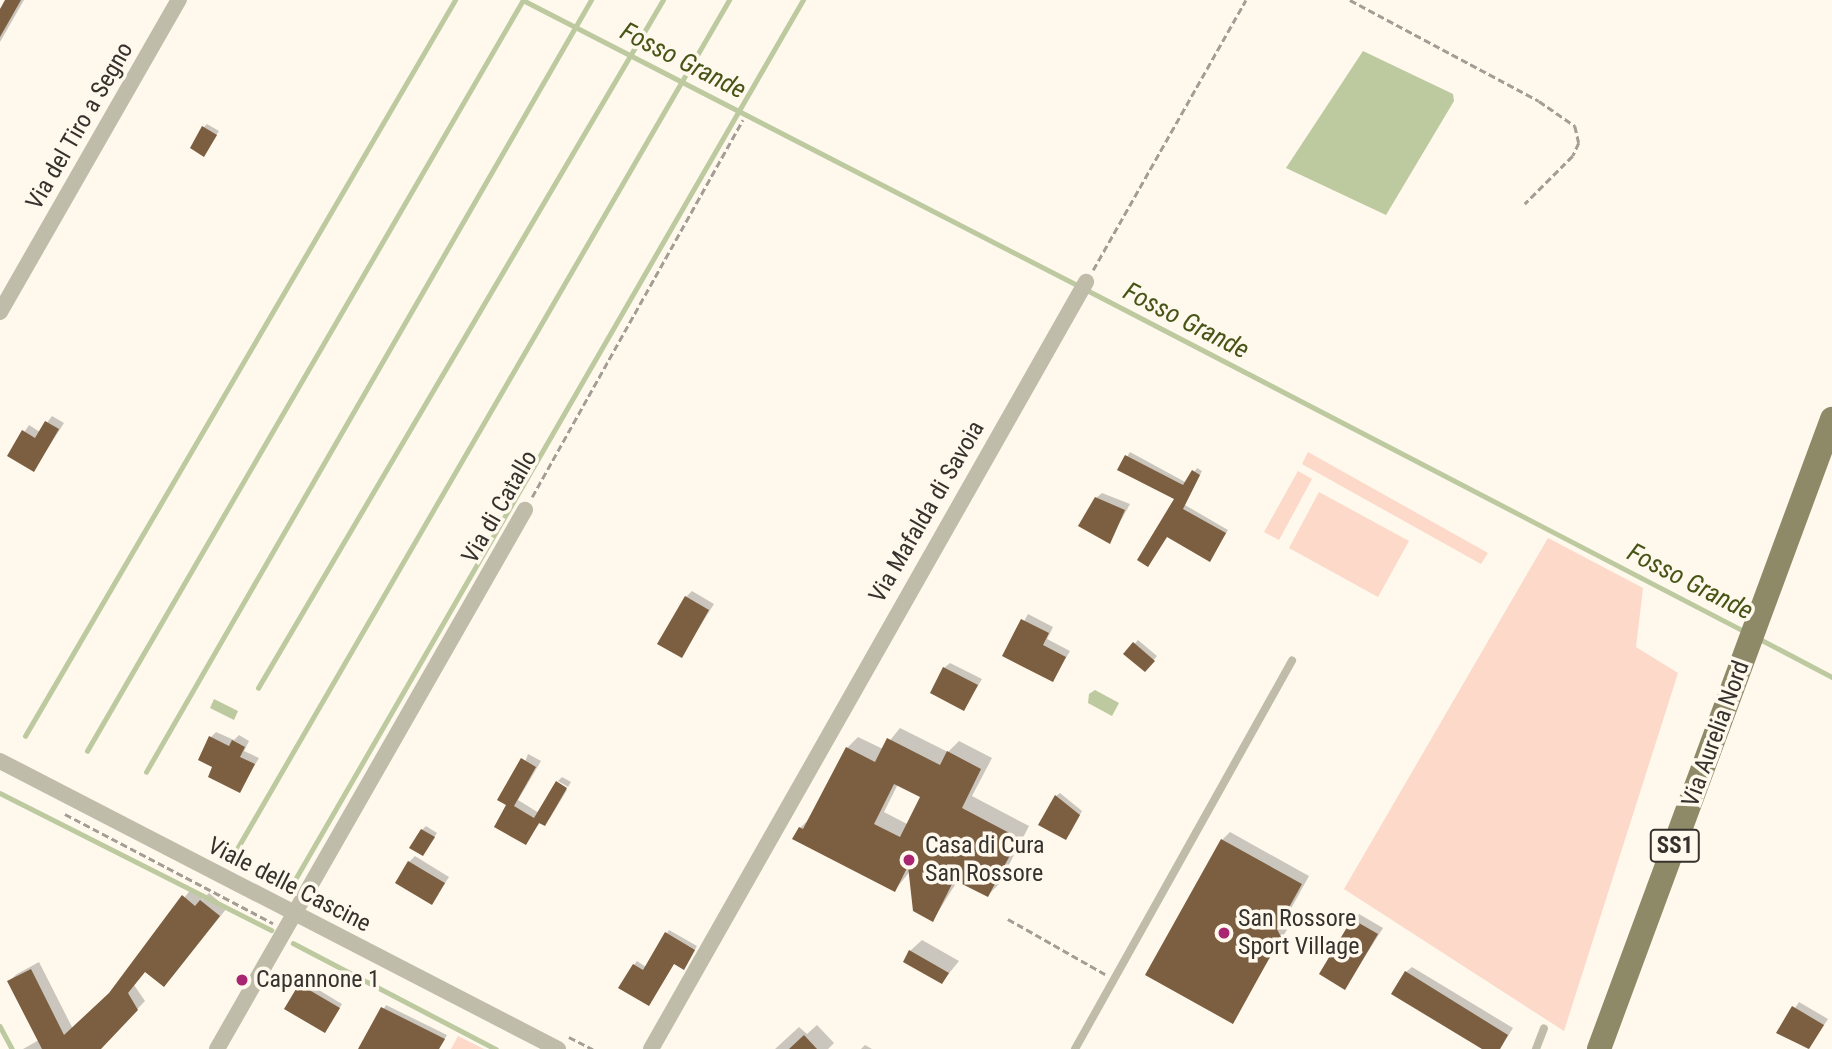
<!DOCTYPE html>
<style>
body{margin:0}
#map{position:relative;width:1832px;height:1049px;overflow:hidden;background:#fef8ed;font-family:"Roboto Condensed",sans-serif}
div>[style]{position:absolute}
.green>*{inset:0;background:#fcd9c8}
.water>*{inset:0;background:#bdc99f}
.shadow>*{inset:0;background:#0003}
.stream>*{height:4.5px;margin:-2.25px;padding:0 2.25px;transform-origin:2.25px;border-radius:2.25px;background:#bdc99f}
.building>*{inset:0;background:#7c5e41}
.path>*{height:2.5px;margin-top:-1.25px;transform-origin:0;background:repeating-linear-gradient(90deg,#a29d95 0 7px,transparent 0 10.5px)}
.service>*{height:8px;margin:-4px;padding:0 4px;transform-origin:4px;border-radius:4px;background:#bfbdaa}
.minor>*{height:16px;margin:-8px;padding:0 8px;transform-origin:8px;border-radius:8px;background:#bfbdaa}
.primary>*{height:24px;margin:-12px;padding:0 12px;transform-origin:12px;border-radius:12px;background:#8e8a68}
.dots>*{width:19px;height:19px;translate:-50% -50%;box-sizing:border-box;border:4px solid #fef8ed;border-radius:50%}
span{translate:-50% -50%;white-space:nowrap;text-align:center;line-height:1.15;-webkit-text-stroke:7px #fef8ed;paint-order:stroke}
.shield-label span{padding:2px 5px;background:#fef8ed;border:2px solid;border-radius:5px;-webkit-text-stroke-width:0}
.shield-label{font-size:23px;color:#35322d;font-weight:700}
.street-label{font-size:24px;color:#35322d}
.poi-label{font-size:24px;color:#35322d}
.left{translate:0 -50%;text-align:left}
.water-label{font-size:26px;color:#475415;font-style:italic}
</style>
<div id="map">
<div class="green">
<i style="clip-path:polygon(1308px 452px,1488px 553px,1481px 564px,1302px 464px)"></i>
<i style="clip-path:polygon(1298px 471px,1312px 479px,1279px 540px,1264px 532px)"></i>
<i style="clip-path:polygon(1319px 492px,1409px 541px,1378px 597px,1289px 548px)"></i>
<i style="clip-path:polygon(1548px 538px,1643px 588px,1636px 647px,1678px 673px,1564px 1031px,1344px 889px)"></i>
<i style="clip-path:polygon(458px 1036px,484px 1049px,451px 1049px)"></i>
</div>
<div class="water">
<i style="clip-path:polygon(1363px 51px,1453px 94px,1454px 101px,1386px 215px,1286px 168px)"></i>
<i style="clip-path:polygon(1095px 690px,1119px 703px,1112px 716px,1088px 703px,1089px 694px)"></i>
<i style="clip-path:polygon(214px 699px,238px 711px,234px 720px,210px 708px)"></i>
</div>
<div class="shadow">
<i style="clip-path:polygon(7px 0,24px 0,0 42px,0 12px)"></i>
<i style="clip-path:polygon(207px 124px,219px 131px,204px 155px,204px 127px)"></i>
<i style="clip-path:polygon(52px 416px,64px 423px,34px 470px,9px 455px,29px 425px,40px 432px)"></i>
<i style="clip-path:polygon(1130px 452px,1187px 483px,1197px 468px,1202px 471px,1185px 505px,1228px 530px,1210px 560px,1177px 499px,1119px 469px)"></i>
<i style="clip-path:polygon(1102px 493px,1130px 504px,1109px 542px,1096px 498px)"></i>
<i style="clip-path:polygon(692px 591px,714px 604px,681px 656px,686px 597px)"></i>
<i style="clip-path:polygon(1028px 614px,1053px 627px,1047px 639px,1070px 651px,1053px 680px,1005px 656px)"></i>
<i style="clip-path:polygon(1138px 640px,1157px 656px,1145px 670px,1126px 653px)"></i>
<i style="clip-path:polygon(950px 663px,982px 679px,964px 709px,944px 668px)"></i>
<i style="clip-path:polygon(evenodd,900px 728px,948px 752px,959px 741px,992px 758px,972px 796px,1029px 826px,999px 884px,988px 895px,958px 880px,933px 920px,911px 870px,895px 890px,800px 828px,812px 816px,847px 748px,858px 737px,883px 749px,900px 728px,898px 784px,923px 796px,909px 825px,884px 812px,898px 784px)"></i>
<i style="clip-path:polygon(216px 732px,234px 740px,239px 735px,249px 741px,244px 751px,259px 758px,239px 791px,215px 766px,211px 737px)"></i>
<i style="clip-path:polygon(528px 754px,541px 761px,518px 800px,539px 813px,556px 783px,567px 790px,550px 818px,541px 821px,525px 843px,509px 805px)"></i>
<i style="clip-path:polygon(562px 777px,571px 782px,568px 787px,558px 781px)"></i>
<i style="clip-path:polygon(1060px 793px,1082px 811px,1069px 835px,1056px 796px)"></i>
<i style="clip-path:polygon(426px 826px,437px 833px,426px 850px,422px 830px)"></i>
<i style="clip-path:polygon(1230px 832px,1309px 876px,1284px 921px,1288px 928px,1232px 1021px,1222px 840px)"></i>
<i style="clip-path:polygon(415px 856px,449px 877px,432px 903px,409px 862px)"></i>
<i style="clip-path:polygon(191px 889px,203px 899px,209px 893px,227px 908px,172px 977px,146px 970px,134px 985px,145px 1001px,99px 1049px,23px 1049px,39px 1040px,9px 981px,17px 974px,39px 962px,73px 1029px,112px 993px)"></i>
<i style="clip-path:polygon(1359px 914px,1383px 928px,1345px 988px,1353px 920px)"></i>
<i style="clip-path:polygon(669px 930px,697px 946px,687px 964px,674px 962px,652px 1000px,634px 965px,637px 961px,646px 967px)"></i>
<i style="clip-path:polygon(922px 940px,959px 961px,942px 982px,910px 951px)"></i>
<i style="clip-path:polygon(1412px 967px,1513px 1028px,1500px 1049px,1486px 1049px,1406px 972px)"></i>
<i style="clip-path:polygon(304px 981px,342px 1004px,325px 1031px,287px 1008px)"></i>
<i style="clip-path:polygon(1799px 1002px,1828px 1019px,1808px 1049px,1779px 1032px)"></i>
<i style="clip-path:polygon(386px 1005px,447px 1035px,439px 1049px,360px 1049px)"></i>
<i style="clip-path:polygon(817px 1025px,834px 1043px,828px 1049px,775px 1049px,799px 1027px,807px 1034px)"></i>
<i style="clip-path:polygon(865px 1045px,872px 1049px,861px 1049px)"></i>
</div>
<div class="stream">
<i style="left:523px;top:0;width:625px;rotate:27.22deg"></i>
<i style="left:1087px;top:290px;width:740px;rotate:27.43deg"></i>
<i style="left:1758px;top:638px;width:84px;rotate:27.8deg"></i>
<i style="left:258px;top:688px;width:798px;rotate:-59.52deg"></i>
<i style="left:25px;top:736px;width:852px;rotate:-59.7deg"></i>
<i style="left:87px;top:751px;width:868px;rotate:-59.86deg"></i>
<i style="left:146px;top:772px;width:891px;rotate:-60.04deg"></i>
<i style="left:0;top:793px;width:304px;rotate:26.8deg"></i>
<i style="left:234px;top:854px;width:987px;rotate:-59.9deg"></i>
<i style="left:296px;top:878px;width:1014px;rotate:-60deg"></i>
<i style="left:293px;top:943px;width:229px;rotate:27.6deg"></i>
<i style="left:0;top:1026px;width:26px;rotate:62deg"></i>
</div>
<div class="building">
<i style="clip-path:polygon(5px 0,21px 0,0 37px,0 9px)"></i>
<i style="clip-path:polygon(202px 126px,217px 135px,204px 157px,190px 148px)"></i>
<i style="clip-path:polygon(45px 421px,59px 429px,34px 472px,7px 456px,22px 430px,35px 438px)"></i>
<i style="clip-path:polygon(1125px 455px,1183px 485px,1192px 470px,1200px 475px,1183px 509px,1226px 533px,1210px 562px,1167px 537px,1148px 567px,1137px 560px,1174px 499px,1117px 470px)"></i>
<i style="clip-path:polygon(1095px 497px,1125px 510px,1110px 544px,1078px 526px)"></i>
<i style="clip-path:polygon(685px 596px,709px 610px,682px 658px,657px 644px)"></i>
<i style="clip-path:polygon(1021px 619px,1049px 633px,1043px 645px,1066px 657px,1053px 682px,1002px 656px)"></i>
<i style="clip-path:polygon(1133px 642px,1155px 661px,1145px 672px,1123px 654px)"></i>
<i style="clip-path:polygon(943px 667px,978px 685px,964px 711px,930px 693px)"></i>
<i style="clip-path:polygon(209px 736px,229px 746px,232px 740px,245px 747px,240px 757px,255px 764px,240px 793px,208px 777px,212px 767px,198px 760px)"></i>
<i style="clip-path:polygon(evenodd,887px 738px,940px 765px,947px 751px,981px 769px,962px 808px,1019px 838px,988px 897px,954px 880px,933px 922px,913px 911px,908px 866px,895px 892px,792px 839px,799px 827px,803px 829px,846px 747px,875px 762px,887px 738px,894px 784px,920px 797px,900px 837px,874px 824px,894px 784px)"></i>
<i style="clip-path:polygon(521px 758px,536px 767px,514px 806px,534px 818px,556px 781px,567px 788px,545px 826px,539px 823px,526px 845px,494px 827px,506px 805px,497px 800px)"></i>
<i style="clip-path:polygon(1055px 795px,1080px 815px,1066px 840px,1038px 825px)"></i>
<i style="clip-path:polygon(421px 829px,435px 837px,423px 856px,409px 848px)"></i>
<i style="clip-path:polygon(1221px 839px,1302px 884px,1277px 929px,1281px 937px,1233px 1024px,1145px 975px)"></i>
<i style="clip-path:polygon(408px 861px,445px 883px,432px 905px,395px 883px)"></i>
<i style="clip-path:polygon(182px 895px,195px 906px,200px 900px,220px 916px,164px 987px,145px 972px,128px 993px,138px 1010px,101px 1049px,42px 1049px,7px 981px,31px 969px,64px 1035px,109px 993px)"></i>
<i style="clip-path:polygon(1352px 919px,1378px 934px,1345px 990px,1319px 974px)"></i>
<i style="clip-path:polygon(665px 932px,695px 950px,684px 970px,674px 964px,649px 1006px,618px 988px,633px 964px,643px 970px)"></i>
<i style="clip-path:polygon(909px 950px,949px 973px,942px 984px,903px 962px)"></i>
<i style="clip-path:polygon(1405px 971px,1508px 1035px,1500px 1049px,1482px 1049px,1391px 994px)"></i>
<i style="clip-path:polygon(299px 984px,340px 1008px,325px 1033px,284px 1009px)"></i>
<i style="clip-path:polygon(1792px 1006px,1824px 1025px,1809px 1049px,1776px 1033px)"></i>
<i style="clip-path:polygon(381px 1007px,445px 1039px,439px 1049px,358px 1049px)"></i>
<i style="clip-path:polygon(804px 1035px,817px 1049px,789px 1049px)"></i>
</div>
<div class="path">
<i style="left:1350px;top:0;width:214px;rotate:28.1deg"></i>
<i style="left:1539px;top:101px;width:44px;rotate:34.8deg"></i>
<i style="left:1575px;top:126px;width:17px;rotate:77deg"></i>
<i style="left:1579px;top:143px;width:14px;rotate:115deg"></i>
<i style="left:1573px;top:156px;width:68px;rotate:135deg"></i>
<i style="left:1093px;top:270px;width:310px;rotate:-60.5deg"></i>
<i style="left:532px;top:497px;width:432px;rotate:-60.8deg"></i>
<i style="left:65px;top:814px;width:235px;rotate:27.7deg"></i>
<i style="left:1008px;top:919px;width:112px;rotate:29.6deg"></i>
<i style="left:569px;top:1037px;width:27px;rotate:27deg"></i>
</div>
<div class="service">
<i style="left:1075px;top:1049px;width:445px;rotate:-60.8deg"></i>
<i style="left:1536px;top:1049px;width:22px;rotate:-69deg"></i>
</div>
<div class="minor">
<i style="left:0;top:312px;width:360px;rotate:-60.2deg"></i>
<i style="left:0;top:761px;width:628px;rotate:27.3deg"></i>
<i style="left:217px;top:1049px;width:621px;rotate:-60.26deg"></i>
<i style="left:651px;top:1049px;width:882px;rotate:-60.44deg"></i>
</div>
<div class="primary">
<i style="left:1599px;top:1049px;width:672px;rotate:-69.7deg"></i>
</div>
<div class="dots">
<i style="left:909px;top:860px;background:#a92571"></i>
<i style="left:1224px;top:933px;background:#a92571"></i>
<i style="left:242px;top:980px;background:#a92571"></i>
</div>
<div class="shield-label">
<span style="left:1675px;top:846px">SS1</span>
</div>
<div class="street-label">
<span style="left:80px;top:126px;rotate:-60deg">Via del Tiro a Segno</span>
<span style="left:500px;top:507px;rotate:-60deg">Via di Catallo</span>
<span style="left:927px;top:512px;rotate:-60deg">Via Mafalda di Savoia</span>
<span style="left:1716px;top:734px;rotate:-70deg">Via Aurelia Nord</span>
<span style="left:289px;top:885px;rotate:27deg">Viale delle Cascine</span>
</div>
<div class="poi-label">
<span class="left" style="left:925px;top:860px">Casa di Cura<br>San Rossore</span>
<span class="left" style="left:1238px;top:933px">San Rossore<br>Sport Village</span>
<span class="left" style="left:256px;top:980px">Capannone 1</span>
</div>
<div class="water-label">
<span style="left:683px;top:61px;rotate:27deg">Fosso Grande</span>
<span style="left:1186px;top:321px;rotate:27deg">Fosso Grande</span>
<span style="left:1690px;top:582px;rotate:27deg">Fosso Grande</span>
</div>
</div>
